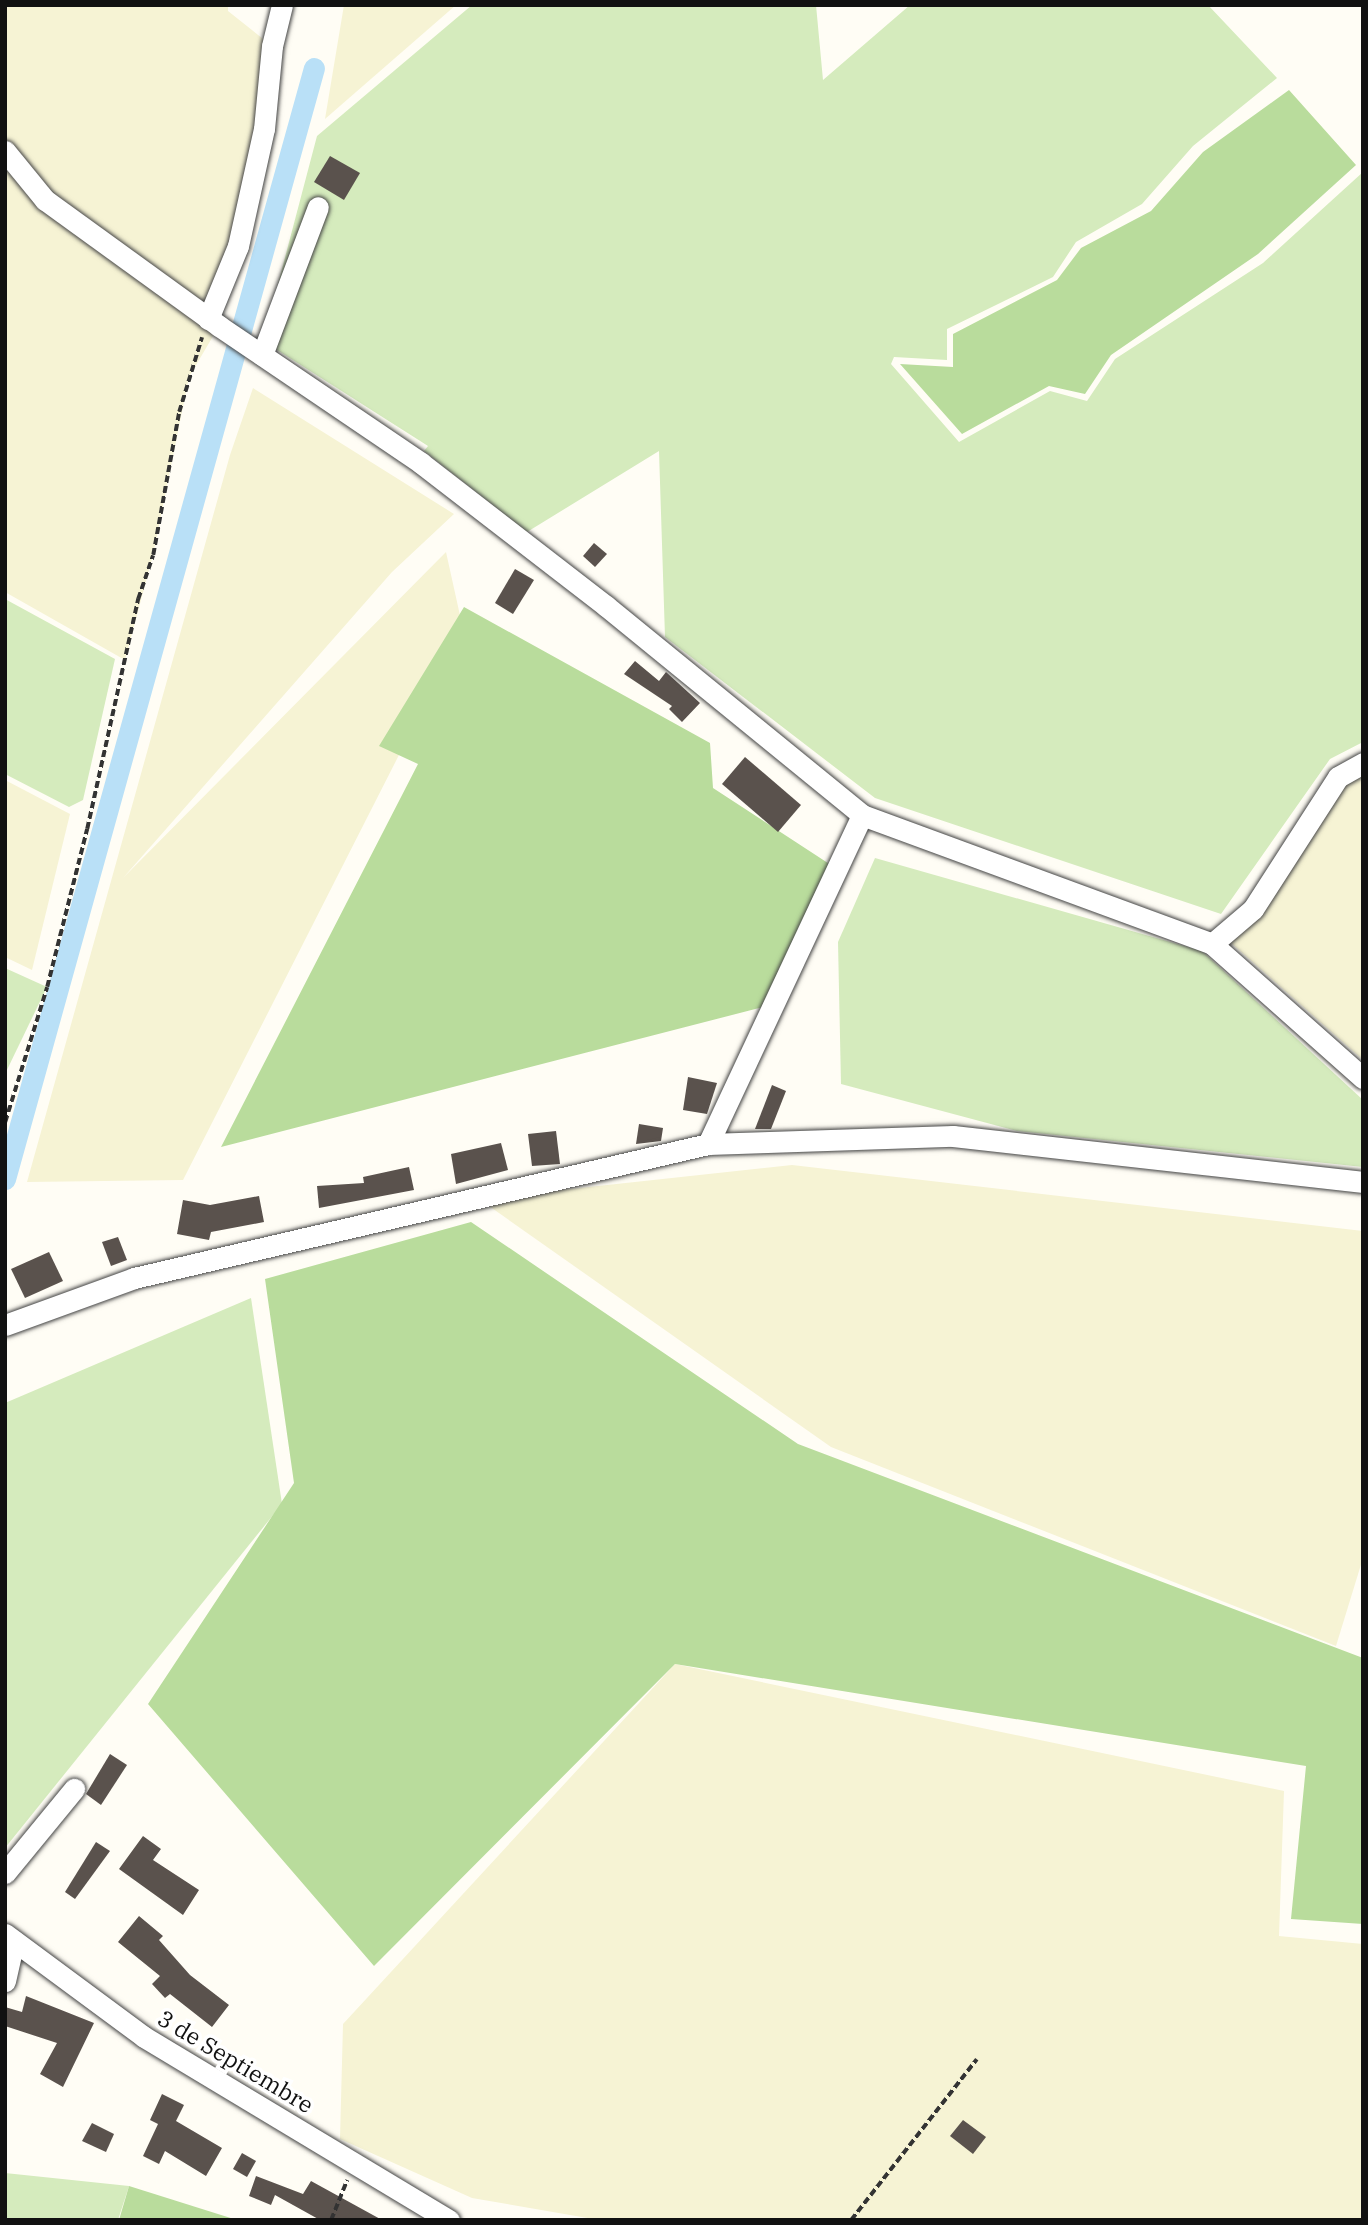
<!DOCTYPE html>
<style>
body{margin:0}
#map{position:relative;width:1368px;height:2225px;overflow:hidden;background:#fffdf5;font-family:"IBM Plex Serif",serif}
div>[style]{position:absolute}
.farmland>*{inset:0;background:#f6f3d4}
.green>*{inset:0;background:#d5ebbd}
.forest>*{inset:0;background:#b9dc9c}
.canal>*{height:21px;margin:-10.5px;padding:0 10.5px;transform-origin:10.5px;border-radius:10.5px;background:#b9e0f7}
.building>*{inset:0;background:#5a524d}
.path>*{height:3.5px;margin-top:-1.75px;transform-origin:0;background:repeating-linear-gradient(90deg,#333 0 7px,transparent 0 10.5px)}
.roads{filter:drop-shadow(0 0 2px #444) drop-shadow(0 0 2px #444)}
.minor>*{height:21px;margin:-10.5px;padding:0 10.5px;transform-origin:10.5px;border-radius:10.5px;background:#fff}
span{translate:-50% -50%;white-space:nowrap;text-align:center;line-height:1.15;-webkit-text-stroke:7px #fff;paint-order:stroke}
.street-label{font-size:23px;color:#111}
.frame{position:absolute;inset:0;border:7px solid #111;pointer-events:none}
</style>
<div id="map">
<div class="farmland">
<i style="clip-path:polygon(5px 5px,228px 5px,228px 11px,272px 46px,219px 326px,189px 377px,153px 555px,125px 660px,5px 592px)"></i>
<i style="clip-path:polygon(344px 5px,456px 5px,325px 119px)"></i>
<i style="clip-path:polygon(253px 388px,454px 514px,392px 572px,123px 878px,446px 552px,463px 629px,183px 1180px,27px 1182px,230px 455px)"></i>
<i style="clip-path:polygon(1363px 773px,1363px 1060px,1231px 943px,1261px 914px,1344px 784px)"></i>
<i style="clip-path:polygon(5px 780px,70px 814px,32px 970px,5px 957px)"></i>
<i style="clip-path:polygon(792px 1165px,1363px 1231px,1363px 1558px,1336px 1646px,831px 1447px,479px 1199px)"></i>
<i style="clip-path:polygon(675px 1664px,1284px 1791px,1279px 1936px,1363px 1944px,1363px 2220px,599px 2220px,472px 2198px,340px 2139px,343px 2024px)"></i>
</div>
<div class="green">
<i style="clip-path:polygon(472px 5px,816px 5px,823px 80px,910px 5px,1208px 5px,1277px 78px,1193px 146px,1142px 204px,1076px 242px,1053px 277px,947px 329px,947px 360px,894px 357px,891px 364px,959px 442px,1050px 391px,1087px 401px,1115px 359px,1263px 263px,1363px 172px,1363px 742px,1330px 759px,1221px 914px,875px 798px,665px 637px,659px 451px,527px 532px,424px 451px,428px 446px,263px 341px,317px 136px)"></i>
<i style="clip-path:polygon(5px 599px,115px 659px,83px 800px,69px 807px,5px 774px)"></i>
<i style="clip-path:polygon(875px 858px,1202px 951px,1363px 1100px,1363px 1167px,1017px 1131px,841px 1084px,838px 942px)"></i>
<i style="clip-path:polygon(5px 968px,47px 987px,5px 1074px)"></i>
<i style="clip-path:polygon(251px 1298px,282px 1504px,5px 1848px,5px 1403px)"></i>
<i style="clip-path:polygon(5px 2173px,129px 2186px,118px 2220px,5px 2220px)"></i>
</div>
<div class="forest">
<i style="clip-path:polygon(1289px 90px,1356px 165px,1258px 254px,1111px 355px,1085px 394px,1049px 386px,962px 434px,900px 364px,953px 367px,953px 334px,1057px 280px,1081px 248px,1151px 211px,1203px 152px)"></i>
<i style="clip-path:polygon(464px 607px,710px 743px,713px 788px,834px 867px,763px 1007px,221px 1147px,418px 764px,379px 746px)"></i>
<i style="clip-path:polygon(471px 1222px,798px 1444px,1363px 1658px,1363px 1924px,1291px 1919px,1306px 1766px,675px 1664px,374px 1966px,148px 1704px,294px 1483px,265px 1279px)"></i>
<i style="clip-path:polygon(129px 2186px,237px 2220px,119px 2220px)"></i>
</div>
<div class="canal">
<i style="left:5px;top:1179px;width:1153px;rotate:-74.46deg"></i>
</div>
<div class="building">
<i style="clip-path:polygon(330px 156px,360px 173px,344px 200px,314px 182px)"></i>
<i style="clip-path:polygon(594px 543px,607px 554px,595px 567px,583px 556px)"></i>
<i style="clip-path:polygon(515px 569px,534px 580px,513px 614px,495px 603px)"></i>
<i style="clip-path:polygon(635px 661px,659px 681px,666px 672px,700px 703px,682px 722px,669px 709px,672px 706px,624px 674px)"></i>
<i style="clip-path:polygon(745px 757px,801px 805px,778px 832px,722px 784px)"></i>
<i style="clip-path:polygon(688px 1077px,717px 1083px,707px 1114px,683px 1110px)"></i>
<i style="clip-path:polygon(772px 1085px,786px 1091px,771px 1129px,755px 1129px)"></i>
<i style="clip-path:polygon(639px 1124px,663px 1128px,661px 1141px,636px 1144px)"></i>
<i style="clip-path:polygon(556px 1131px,560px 1164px,532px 1166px,528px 1134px)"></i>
<i style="clip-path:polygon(501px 1143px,508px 1170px,456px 1184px,451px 1154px)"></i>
<i style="clip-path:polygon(409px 1167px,414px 1190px,319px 1208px,317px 1186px,364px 1183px,363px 1177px)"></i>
<i style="clip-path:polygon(259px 1196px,264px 1222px,211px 1232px,209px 1240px,177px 1234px,183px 1200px,210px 1205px)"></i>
<i style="clip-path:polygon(118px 1237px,127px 1260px,111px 1266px,102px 1242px)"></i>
<i style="clip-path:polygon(49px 1252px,63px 1281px,25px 1298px,11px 1269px)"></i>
<i style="clip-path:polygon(110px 1754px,127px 1765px,101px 1805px,86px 1794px)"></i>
<i style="clip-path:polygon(143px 1836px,161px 1849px,153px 1860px,199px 1890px,183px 1915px,119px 1869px)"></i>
<i style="clip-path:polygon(96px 1842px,110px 1851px,75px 1899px,65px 1892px)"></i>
<i style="clip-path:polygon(139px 1916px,163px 1936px,159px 1940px,190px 1975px,229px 2005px,212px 2027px,170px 1994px,165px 1998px,152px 1984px,160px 1976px,118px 1942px)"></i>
<i style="clip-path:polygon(26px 1996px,94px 2023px,63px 2087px,40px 2074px,57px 2043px,5px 2026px,5px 2007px,22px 2012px)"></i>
<i style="clip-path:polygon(162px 2094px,184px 2105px,176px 2121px,222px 2148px,206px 2176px,165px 2151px,159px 2164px,143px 2156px,158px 2124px,150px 2120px)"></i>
<i style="clip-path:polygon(963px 2120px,986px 2137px,973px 2154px,950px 2136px)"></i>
<i style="clip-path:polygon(92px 2123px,114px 2134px,106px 2152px,82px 2141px)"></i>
<i style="clip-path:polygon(242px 2153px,256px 2161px,247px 2177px,233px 2169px)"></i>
<i style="clip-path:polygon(256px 2176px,303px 2194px,311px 2181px,382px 2220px,320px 2220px,275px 2195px,271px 2205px,249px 2196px)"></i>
</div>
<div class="path">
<i style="left:5px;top:1122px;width:141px;rotate:-72.7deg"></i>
<i style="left:47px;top:987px;width:163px;rotate:-75.8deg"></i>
<i style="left:87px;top:829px;width:236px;rotate:-77.5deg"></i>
<i style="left:138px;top:599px;width:46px;rotate:-71.2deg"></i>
<i style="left:153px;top:555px;width:145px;rotate:-79.7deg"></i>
<i style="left:179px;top:412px;width:78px;rotate:-73deg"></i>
<i style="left:331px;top:2220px;width:43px;rotate:-68.2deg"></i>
<i style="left:851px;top:2220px;width:204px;rotate:-52deg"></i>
</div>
<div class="roads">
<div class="minor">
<i style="left:5px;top:151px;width:63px;rotate:50.8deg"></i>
<i style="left:45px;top:200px;width:215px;rotate:35.9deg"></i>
<i style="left:219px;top:326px;width:244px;rotate:34.1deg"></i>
<i style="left:421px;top:463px;width:234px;rotate:37.7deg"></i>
<i style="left:606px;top:606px;width:330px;rotate:39.2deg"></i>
<i style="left:862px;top:815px;width:373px;rotate:20.2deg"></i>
<i style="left:1212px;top:944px;width:202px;rotate:41.6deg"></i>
<i style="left:208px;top:319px;width:79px;rotate:-67.7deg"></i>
<i style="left:238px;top:246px;width:120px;rotate:-77.5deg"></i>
<i style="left:264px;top:129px;width:83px;rotate:-84.5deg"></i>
<i style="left:272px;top:46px;width:42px;rotate:-76.3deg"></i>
<i style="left:262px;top:355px;width:158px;rotate:-69.3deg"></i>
<i style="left:1212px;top:944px;width:54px;rotate:-40.5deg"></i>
<i style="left:1253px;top:909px;width:157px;rotate:-57.2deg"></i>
<i style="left:1338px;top:777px;width:29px;rotate:-29deg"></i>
<i style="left:708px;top:1144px;width:363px;rotate:-64.9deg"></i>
<i style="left:5px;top:1325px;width:137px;rotate:-20deg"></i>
<i style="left:134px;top:1278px;width:589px;rotate:-13.14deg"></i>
<i style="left:708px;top:1144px;width:245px;rotate:-1.9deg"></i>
<i style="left:953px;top:1136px;width:413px;rotate:6.4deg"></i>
<i style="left:5px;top:1873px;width:109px;rotate:-50.6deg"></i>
<i style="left:5px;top:1934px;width:173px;rotate:36.5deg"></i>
<i style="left:144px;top:2037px;width:356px;rotate:31deg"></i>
<i style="left:5px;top:1981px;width:41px;rotate:-77.3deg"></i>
</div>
</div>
<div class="street-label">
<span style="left:236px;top:2061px;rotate:31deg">3 de Septiembre</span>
</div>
<div class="frame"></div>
</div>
